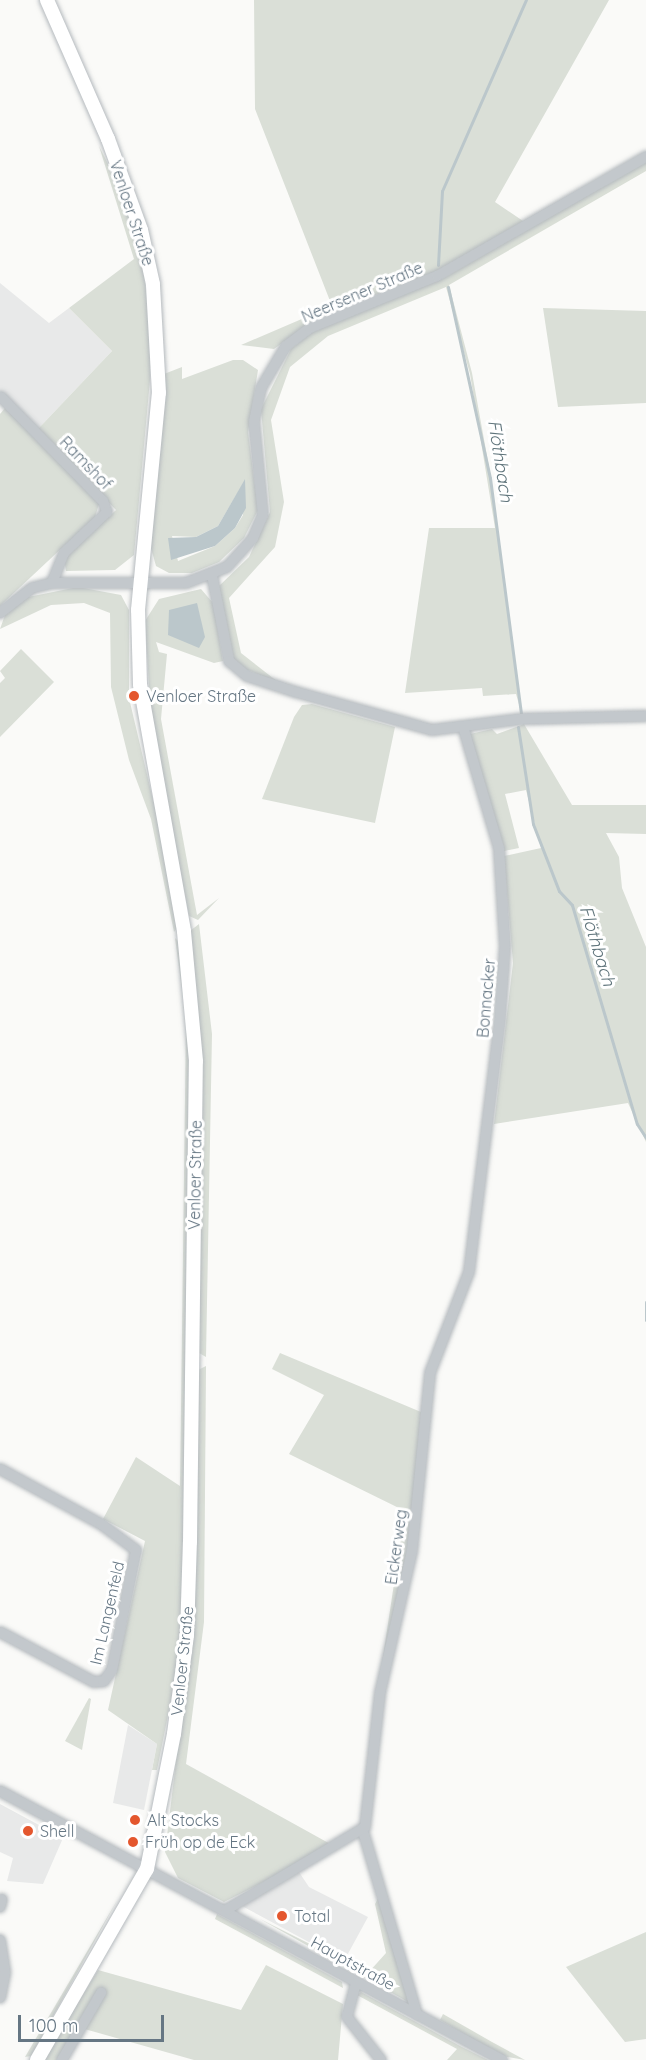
<!DOCTYPE html>
<meta charset="utf-8">
<style>
body{margin:0}
#map{position:relative;width:646px;height:2060px;overflow:hidden;background:#fafaf8;font-family:Quicksand,sans-serif}
div>[style]{position:absolute}
.built>*{inset:0;background:#e8e9e9}
.green>*{inset:0;background:#dadfd7}
.water>*{inset:0;background:#bbc7cb}
.stream>*{height:3px;margin:-1.5px;padding:0 1.5px;transform-origin:1.5px;border-radius:1.5px;background:#bbc7cb}
.roads{filter:drop-shadow(0 0 2px #b5babe) drop-shadow(0 0 2px #b5babe)}
.minor>*{height:10px;margin:-5px;padding:0 5px;transform-origin:5px;border-radius:5px;background:#c3c8cc}
.major>*{height:14px;margin:-7px;padding:0 7px;transform-origin:7px;border-radius:7px;background:#fff}
.dots>*{width:16px;height:16px;translate:-50% -50%;box-sizing:border-box;border:3px solid #fff;border-radius:50%}
span{translate:-50% -50%;white-space:nowrap;text-align:center;line-height:1.15;-webkit-text-stroke:6px #fff;paint-order:stroke}
.street-label{font-size:16px;color:#657683}
.poi-label{font-size:16px;color:#657683}
.left{translate:0 -50%;text-align:left}
.water-label{font-size:18px;color:#60757c;font-style:italic}
.scale{position:absolute;left:18px;top:2015px;width:146px;height:27px;box-sizing:border-box;border:3px solid #657683;border-top:0;padding-left:8px;font-size:18px;line-height:21px;white-space:nowrap;color:#657683;-webkit-text-stroke:4px #fff;paint-order:stroke}
</style>
<div id="map">
<div class="built">
<i style="clip-path:polygon(0 283px,49px 323px,69px 308px,112px 351px,38px 429px,0 394px)"></i>
<i style="clip-path:polygon(128px 1725px,157px 1744px,144px 1810px,113px 1803px)"></i>
<i style="clip-path:polygon(0 1804px,63px 1838px,43px 1884px,7px 1881px,13px 1858px,0 1852px)"></i>
<i style="clip-path:polygon(299px 1872px,309px 1887px,368px 1917px,344px 1961px,242px 1906px)"></i>
</div>
<div class="green">
<i style="clip-path:polygon(254px 0,609px 0,495px 202px,523px 221px,646px 152px,438px 271px,318px 317px,274px 349px,241px 345px,332px 306px,255px 109px)"></i>
<i style="clip-path:polygon(99px 146px,121px 190px,141px 256px,151px 325px,150px 380px,134px 555px,115px 570px,66px 571px,64px 559px,116px 510px,38px 429px,112px 351px,69px 308px,134px 259px)"></i>
<i style="clip-path:polygon(646px 161px,646px 171px,449px 285px,472px 373px,491px 478px,522px 715px,516px 694px,483px 696px,482px 688px,405px 693px,429px 528px,495px 528px,470px 374px,446px 287px,328px 336px,290px 367px,271px 420px,284px 502px,275px 547px,229px 598px,241px 653px,278px 682px,243px 668px,234px 659px,219px 586px,249px 557px,270px 512px,261px 409px,291px 349px,315px 330px,444px 278px)"></i>
<i style="clip-path:polygon(543px 308px,646px 311px,646px 403px,558px 407px)"></i>
<i style="clip-path:polygon(evenodd,233px 360px,243px 360px,258px 370px,248px 432px,258px 510px,244px 538px,219px 562px,192px 573px,169px 573px,156px 566px,151px 548px,164px 374px,182px 367px,182px 379px,233px 360px,245px 480px,243px 515px,235px 528px,215px 546px,178px 561px,172px 536px,196px 537px,218px 526px,245px 480px)"></i>
<i style="clip-path:polygon(5px 408px,99px 504px,95px 517px,0 606px,0 414px)"></i>
<i style="clip-path:polygon(78px 587px,121px 595px,129px 610px,129px 698px,159px 825px,178px 927px,174px 932px,151px 819px,129px 760px,111px 687px,110px 613px,84px 603px,51px 605px,0 629px,5px 615px,28px 597px)"></i>
<i style="clip-path:polygon(201px 589px,213px 603px,223px 661px,214px 663px,156px 642px,159px 652px,167px 654px,161px 719px,197px 915px,219px 898px,198px 920px,189px 916px,151px 717px,145px 621px,159px 599px)"></i>
<i style="clip-path:polygon(21px 649px,54px 682px,0 737px,0 683px,5px 678px,0 671px)"></i>
<i style="clip-path:polygon(312px 704px,395px 727px,375px 823px,262px 799px,294px 717px,302px 705px)"></i>
<i style="clip-path:polygon(524px 724px,572px 805px,646px 805px,646px 834px,606px 833px,619px 857px,622px 888px,646px 947px,646px 1142px,628px 1103px,494px 1124px,513px 963px,504px 856px,541px 848px,526px 790px,505px 794px,519px 848px,504px 851px,470px 734px,492px 729px,497px 734px)"></i>
<i style="clip-path:polygon(199px 924px,212px 1034px,206px 1357px,199px 1353px,202px 1078px,190px 931px)"></i>
<i style="clip-path:polygon(175px 938px,181px 944px,190px 1043px,186px 1547px,179px 1660px,157px 1770px,152px 1770px,157px 1744px,108px 1710px,145px 1541px,103px 1519px,136px 1457px,180px 1486px,186px 1019px)"></i>
<i style="clip-path:polygon(280px 1353px,421px 1412px,408px 1556px,376px 1703px,405px 1511px,289px 1454px,324px 1395px,272px 1369px)"></i>
<i style="clip-path:polygon(206px 1366px,204px 1622px,186px 1764px,334px 1846px,224px 1902px,178px 1878px,165px 1852px,194px 1614px,198px 1370px)"></i>
<i style="clip-path:polygon(89px 1698px,91px 1699px,82px 1750px,65px 1741px)"></i>
<i style="clip-path:polygon(380px 1895px,410px 2003px,260px 1919px,368px 1973px,386px 1953px,375px 1904px)"></i>
<i style="clip-path:polygon(118px 1899px,31px 2056px,25px 2057px)"></i>
<i style="clip-path:polygon(217px 1914px,342px 1982px,343px 1988px,215px 1919px)"></i>
<i style="clip-path:polygon(646px 1932px,646px 2039px,625px 2042px,566px 1967px)"></i>
<i style="clip-path:polygon(266px 1965px,343px 2004px,338px 2060px,194px 2060px,81px 2028px,59px 2060px,43px 2060px,98px 1970px,241px 2010px)"></i>
<i style="clip-path:polygon(361px 1992px,460px 2046px,488px 2060px,447px 2060px,457px 2049px,357px 1995px)"></i>
<i style="clip-path:polygon(443px 2014px,492px 2042px,525px 2060px,502px 2056px,440px 2020px)"></i>
</div>
<div class="water">
<i style="clip-path:polygon(245px 479px,246px 508px,235px 528px,215px 546px,171px 560px,168px 538px,196px 537px,218px 526px)"></i>
<i style="clip-path:polygon(197px 603px,205px 637px,199px 648px,168px 635px,169px 610px)"></i>
</div>
<div class="stream">
<i style="left:438px;top:265px;width:74px;rotate:-86.9deg"></i>
<i style="left:442px;top:191px;width:209px;rotate:-66.3deg"></i>
<i style="left:448px;top:287px;width:196px;rotate:77.6deg"></i>
<i style="left:490px;top:478px;width:237px;rotate:82.5deg"></i>
<i style="left:518px;top:727px;width:98px;rotate:81.2deg"></i>
<i style="left:533px;top:824px;width:72px;rotate:68.8deg"></i>
<i style="left:559px;top:891px;width:19px;rotate:47deg"></i>
<i style="left:572px;top:905px;width:228px;rotate:73.5deg"></i>
<i style="left:637px;top:1124px;width:17px;rotate:57deg"></i>
<i style="left:646px;top:1302px;width:18px;rotate:90deg"></i>
</div>
<div class="roads">
<div class="minor">
<i style="left:1px;top:397px;width:146px;rotate:45.6deg"></i>
<i style="left:103px;top:501px;width:12px;rotate:70deg"></i>
<i style="left:107px;top:512px;width:59px;rotate:136.4deg"></i>
<i style="left:64px;top:553px;width:32px;rotate:112deg"></i>
<i style="left:212px;top:575px;width:88px;rotate:78.8deg"></i>
<i style="left:229px;top:661px;width:23px;rotate:40deg"></i>
<i style="left:247px;top:676px;width:52px;rotate:18.1deg"></i>
<i style="left:296px;top:692px;width:141px;rotate:15.6deg"></i>
<i style="left:432px;top:730px;width:90px;rotate:-7deg"></i>
<i style="left:521px;top:719px;width:125px;rotate:-1.4deg"></i>
<i style="left:0;top:613px;width:41px;rotate:-38deg"></i>
<i style="left:32px;top:588px;width:21px;rotate:-14deg"></i>
<i style="left:52px;top:583px;width:134px"></i>
<i style="left:186px;top:583px;width:44px;rotate:-21.3deg"></i>
<i style="left:227px;top:567px;width:39px;rotate:-48deg"></i>
<i style="left:253px;top:538px;width:25px;rotate:-67deg"></i>
<i style="left:263px;top:515px;width:94px;rotate:-95.5deg"></i>
<i style="left:254px;top:421px;width:34px;rotate:-78deg"></i>
<i style="left:261px;top:388px;width:49px;rotate:-59.2deg"></i>
<i style="left:286px;top:346px;width:30px;rotate:-37deg"></i>
<i style="left:310px;top:328px;width:137px;rotate:-22.3deg"></i>
<i style="left:437px;top:276px;width:241px;rotate:-29.7deg"></i>
<i style="left:0;top:1469px;width:115px;rotate:28.6deg"></i>
<i style="left:101px;top:1524px;width:44px;rotate:36.6deg"></i>
<i style="left:136px;top:1550px;width:122px;rotate:101.3deg"></i>
<i style="left:112px;top:1670px;width:14px;rotate:126deg"></i>
<i style="left:104px;top:1681px;width:10px;rotate:174deg"></i>
<i style="left:94px;top:1682px;width:106px;rotate:-152deg"></i>
<i style="left:0;top:1791px;width:570px;rotate:28.18deg"></i>
<i style="left:363px;top:1831px;width:192px;rotate:73.6deg"></i>
<i style="left:0;top:1907px;width:8px;rotate:-76deg"></i>
<i style="left:226px;top:1910px;width:162px;rotate:-30.8deg"></i>
<i style="left:365px;top:1827px;width:135px;rotate:-83.6deg"></i>
<i style="left:380px;top:1693px;width:146px;rotate:-77.3deg"></i>
<i style="left:412px;top:1551px;width:179px;rotate:-84.2deg"></i>
<i style="left:430px;top:1373px;width:108px;rotate:-68.9deg"></i>
<i style="left:469px;top:1272px;width:256px;rotate:-83deg"></i>
<i style="left:500px;top:1018px;width:72px;rotate:-86deg"></i>
<i style="left:505px;top:946px;width:98px;rotate:-93.5deg"></i>
<i style="left:499px;top:848px;width:123px;rotate:-106.5deg"></i>
<i style="left:0;top:1940px;width:33px;rotate:81deg"></i>
<i style="left:5px;top:1973px;width:25px;rotate:101deg"></i>
<i style="left:356px;top:1983px;width:35px;rotate:105deg"></i>
<i style="left:347px;top:2017px;width:55px;rotate:51.7deg"></i>
<i style="left:62px;top:2060px;width:78px;rotate:-59.8deg"></i>
</div>
<div class="major">
<i style="left:37px;top:2060px;width:220px;rotate:-60.1deg"></i>
<i style="left:147px;top:1869px;width:138px;rotate:-78.7deg"></i>
<i style="left:174px;top:1734px;width:100px;rotate:-82.5deg"></i>
<i style="left:187px;top:1635px;width:93px;rotate:-88.2deg"></i>
<i style="left:190px;top:1542px;width:481px;rotate:-89.3deg"></i>
<i style="left:196px;top:1061px;width:131px;rotate:-95.3deg"></i>
<i style="left:184px;top:931px;width:250px;rotate:-100.1deg"></i>
<i style="left:140px;top:685px;width:75px;rotate:-91.5deg"></i>
<i style="left:138px;top:610px;width:218px;rotate:-84.5deg"></i>
<i style="left:159px;top:393px;width:109px;rotate:-93.2deg"></i>
<i style="left:153px;top:284px;width:55px;rotate:-102.5deg"></i>
<i style="left:141px;top:230px;width:97px;rotate:-109.9deg"></i>
<i style="left:108px;top:139px;width:152px;rotate:-113.7deg"></i>
</div>
</div>
<div class="dots">
<i style="left:134px;top:696px;background:#e4572e"></i>
<i style="left:135px;top:1820px;background:#e4572e"></i>
<i style="left:28px;top:1831px;background:#e4572e"></i>
<i style="left:133px;top:1842px;background:#e4572e"></i>
<i style="left:282px;top:1916px;background:#e4572e"></i>
</div>
<div class="street-label">
<span style="left:132px;top:213px;rotate:72deg">Venloer Straße</span>
<span style="left:362px;top:292px;rotate:-23deg">Neersener Straße</span>
<span style="left:86px;top:463px;rotate:46deg">Ramshof</span>
<span style="left:486px;top:998px;rotate:-85deg">Bonnacker</span>
<span style="left:195px;top:1175px;rotate:-89deg">Venloer Straße</span>
<span style="left:396px;top:1547px;rotate:-82deg">Eickerweg</span>
<span style="left:107px;top:1613px;rotate:-77deg">Im Langenfeld</span>
<span style="left:182px;top:1661px;rotate:-84deg">Venloer Straße</span>
<span style="left:353px;top:1963px;rotate:29deg">Hauptstraße</span>
</div>
<div class="poi-label">
<span class="left" style="left:146px;top:696px">Venloer Straße</span>
<span class="left" style="left:147px;top:1820px">Alt Stocks</span>
<span class="left" style="left:40px;top:1831px">Shell</span>
<span class="left" style="left:145px;top:1842px">Früh op de Eck</span>
<span class="left" style="left:294px;top:1916px">Total</span>
</div>
<div class="water-label">
<span style="left:500px;top:461px;rotate:81deg">Flöthbach</span>
<span style="left:597px;top:946px;rotate:73deg">Flöthbach</span>
</div>
<div class="scale">100 m</div>
</div>
